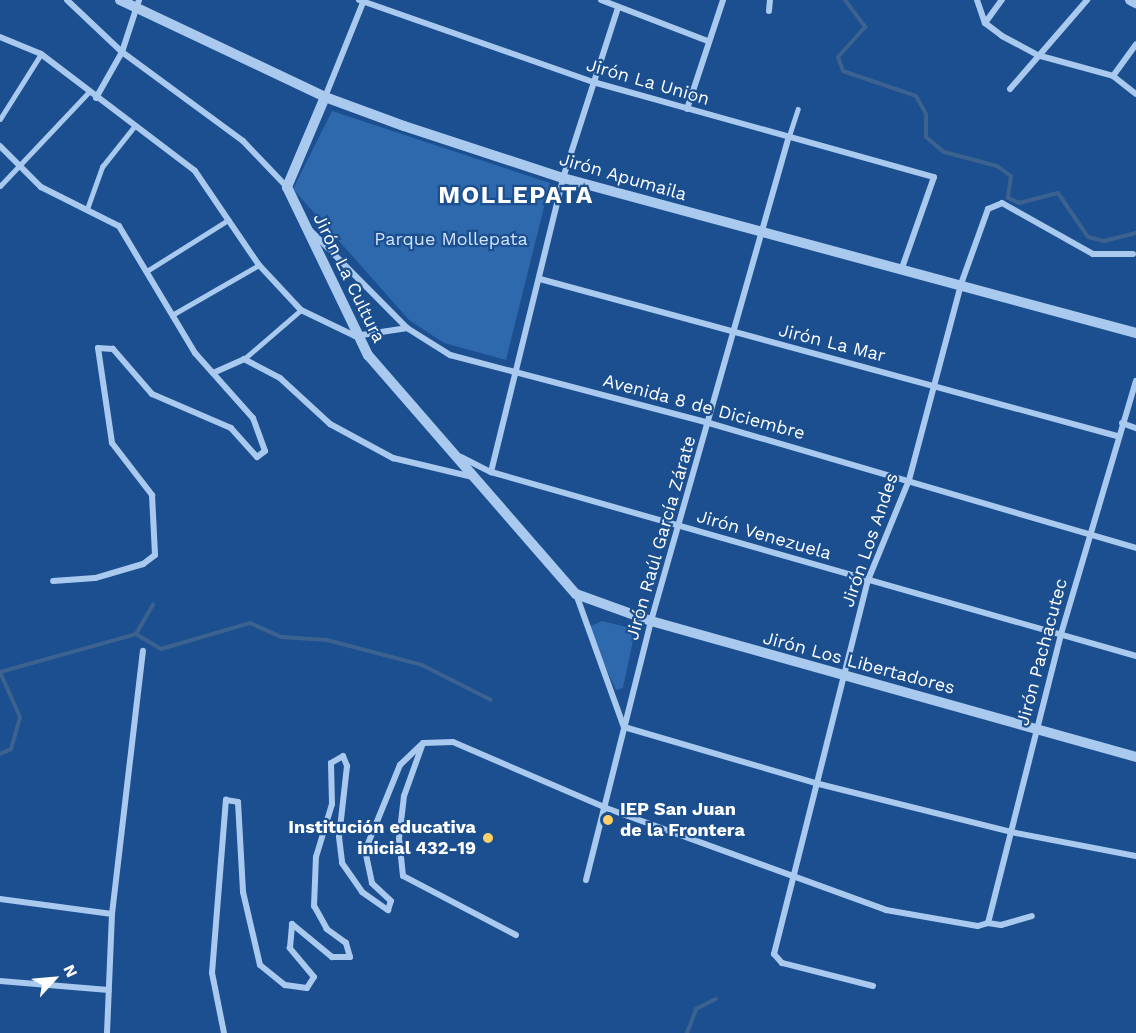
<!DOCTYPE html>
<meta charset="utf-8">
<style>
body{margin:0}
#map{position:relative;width:1136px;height:1033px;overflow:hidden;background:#1b4f8f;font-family:"Work Sans",sans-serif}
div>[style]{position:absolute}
.green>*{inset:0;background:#2e69ad}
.stream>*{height:4px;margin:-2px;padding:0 2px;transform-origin:2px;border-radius:2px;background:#3c6290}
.service>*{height:4.5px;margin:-2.25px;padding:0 2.25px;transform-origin:2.25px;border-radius:2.25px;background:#a9c9ee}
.minor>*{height:6px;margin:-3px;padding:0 3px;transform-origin:3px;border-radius:3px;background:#a9c9ee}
.tertiary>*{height:10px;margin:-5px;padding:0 5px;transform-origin:5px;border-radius:5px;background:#a9c9ee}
.dots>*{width:16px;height:16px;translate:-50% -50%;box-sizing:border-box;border:3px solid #1b4f8f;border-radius:50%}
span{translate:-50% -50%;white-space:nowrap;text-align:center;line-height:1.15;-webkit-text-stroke:4.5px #1b4f8f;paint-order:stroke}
.street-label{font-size:18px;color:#fff}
.park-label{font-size:18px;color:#cfe3fa}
.poi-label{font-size:18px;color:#fff;font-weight:700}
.left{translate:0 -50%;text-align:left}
.right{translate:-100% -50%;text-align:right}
.district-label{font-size:24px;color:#fff;font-weight:700;letter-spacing:1.5px}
.north{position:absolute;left:24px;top:949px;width:60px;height:60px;-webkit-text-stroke:4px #1b4f8f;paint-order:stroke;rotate:64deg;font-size:16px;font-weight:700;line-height:24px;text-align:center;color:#fff}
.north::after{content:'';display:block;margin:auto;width:21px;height:27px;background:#fff;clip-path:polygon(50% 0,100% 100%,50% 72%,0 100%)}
</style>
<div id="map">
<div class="green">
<i style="clip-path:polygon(332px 111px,550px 183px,506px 360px,444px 343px,409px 320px,293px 189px)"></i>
<i style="clip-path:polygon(602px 621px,630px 628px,634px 636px,623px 688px,616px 690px,590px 633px,589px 627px)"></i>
</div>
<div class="stream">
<i style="left:845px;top:0;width:34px;rotate:53deg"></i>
<i style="left:865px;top:27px;width:40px;rotate:132deg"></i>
<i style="left:838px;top:57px;width:15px;rotate:70deg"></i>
<i style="left:843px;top:71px;width:77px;rotate:18.9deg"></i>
<i style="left:916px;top:96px;width:21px;rotate:61deg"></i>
<i style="left:926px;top:114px;width:23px;rotate:90deg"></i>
<i style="left:926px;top:137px;width:23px;rotate:40deg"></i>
<i style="left:944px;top:152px;width:55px;rotate:14.8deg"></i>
<i style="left:997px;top:166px;width:17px;rotate:36deg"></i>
<i style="left:1011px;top:176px;width:22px;rotate:98deg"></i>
<i style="left:1008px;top:198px;width:12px;rotate:24deg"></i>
<i style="left:1019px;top:203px;width:40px;rotate:-14.4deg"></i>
<i style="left:1058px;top:193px;width:53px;rotate:55.7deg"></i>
<i style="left:1088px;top:237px;width:16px;rotate:14deg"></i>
<i style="left:1104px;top:241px;width:33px;rotate:-14deg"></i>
<i style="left:136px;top:634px;width:34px;rotate:-60deg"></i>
<i style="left:0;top:672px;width:141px;rotate:-15.6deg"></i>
<i style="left:136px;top:634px;width:29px;rotate:31deg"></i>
<i style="left:161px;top:649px;width:93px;rotate:-16.3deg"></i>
<i style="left:250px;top:623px;width:34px;rotate:24deg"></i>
<i style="left:281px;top:637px;width:46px;rotate:3.7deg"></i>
<i style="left:327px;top:640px;width:98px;rotate:14.7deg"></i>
<i style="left:422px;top:665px;width:77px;rotate:26.9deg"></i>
<i style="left:0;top:754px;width:12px;rotate:-24deg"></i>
<i style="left:11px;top:749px;width:33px;rotate:-74deg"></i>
<i style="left:20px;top:717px;width:49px;rotate:-114deg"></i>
<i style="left:687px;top:1033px;width:26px;rotate:-69deg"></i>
<i style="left:696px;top:1009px;width:22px;rotate:-27deg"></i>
</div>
<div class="service">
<i style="left:0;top:119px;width:77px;rotate:-57.8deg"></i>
<i style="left:789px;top:136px;width:28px;rotate:-72deg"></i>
<i style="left:0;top:186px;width:129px;rotate:-46.6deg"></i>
<i style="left:87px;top:209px;width:45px;rotate:-70.3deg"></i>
<i style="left:102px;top:167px;width:50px;rotate:-51.5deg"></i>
<i style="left:147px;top:271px;width:96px;rotate:-32.2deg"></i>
<i style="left:172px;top:315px;width:100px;rotate:-29.9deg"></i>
<i style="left:244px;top:359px;width:75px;rotate:-40.7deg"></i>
</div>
<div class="minor">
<i style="left:67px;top:0;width:76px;rotate:43.4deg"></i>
<i style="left:122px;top:52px;width:150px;rotate:36.3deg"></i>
<i style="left:243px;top:141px;width:64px;rotate:46.3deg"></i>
<i style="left:359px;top:0;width:248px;rotate:19.3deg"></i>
<i style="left:593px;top:82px;width:354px;rotate:15.6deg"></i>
<i style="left:934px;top:177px;width:96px;rotate:109.4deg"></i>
<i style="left:601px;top:0;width:115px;rotate:21deg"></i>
<i style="left:977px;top:0;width:24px;rotate:71deg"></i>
<i style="left:985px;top:23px;width:21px;rotate:37deg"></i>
<i style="left:1002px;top:36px;width:40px;rotate:28deg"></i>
<i style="left:1037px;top:55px;width:79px;rotate:15.4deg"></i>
<i style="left:1113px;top:76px;width:29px;rotate:38deg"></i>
<i style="left:769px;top:11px;width:11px;rotate:-85deg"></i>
<i style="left:985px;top:23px;width:29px;rotate:-54deg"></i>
<i style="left:0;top:37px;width:44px;rotate:22.5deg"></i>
<i style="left:41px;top:54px;width:193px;rotate:37.2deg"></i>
<i style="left:195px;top:171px;width:114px;rotate:55.8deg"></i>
<i style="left:259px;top:265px;width:62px;rotate:47deg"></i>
<i style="left:301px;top:310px;width:60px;rotate:25.7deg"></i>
<i style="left:355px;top:336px;width:53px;rotate:-8.7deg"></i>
<i style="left:1113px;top:76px;width:39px;rotate:-54deg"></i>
<i style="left:1010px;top:89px;width:118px;rotate:-49.1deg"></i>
<i style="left:325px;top:97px;width:105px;rotate:-68.1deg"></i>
<i style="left:96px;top:98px;width:53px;rotate:-60.5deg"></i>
<i style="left:122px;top:52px;width:55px;rotate:-71.9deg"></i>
<i style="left:687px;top:109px;width:115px;rotate:-71.7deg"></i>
<i style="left:0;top:146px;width:58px;rotate:45deg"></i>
<i style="left:41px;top:187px;width:87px;rotate:26.6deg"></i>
<i style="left:119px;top:226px;width:148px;rotate:59.1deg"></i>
<i style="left:195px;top:353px;width:87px;rotate:48.3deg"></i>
<i style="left:253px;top:418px;width:35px;rotate:70deg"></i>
<i style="left:265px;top:451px;width:10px;rotate:143deg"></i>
<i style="left:257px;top:457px;width:39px;rotate:-132deg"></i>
<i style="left:231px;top:428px;width:86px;rotate:-156.7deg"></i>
<i style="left:152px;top:394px;width:60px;rotate:-130.9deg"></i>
<i style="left:113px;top:349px;width:15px;rotate:-176deg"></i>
<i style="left:98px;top:348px;width:96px;rotate:81.6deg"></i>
<i style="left:112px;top:443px;width:66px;rotate:52.4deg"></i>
<i style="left:152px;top:495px;width:60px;rotate:87.1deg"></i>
<i style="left:155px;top:555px;width:15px;rotate:143deg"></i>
<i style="left:143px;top:564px;width:50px;rotate:163.7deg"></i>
<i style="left:95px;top:578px;width:42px;rotate:175.9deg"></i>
<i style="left:311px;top:231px;width:136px;rotate:45.3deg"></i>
<i style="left:407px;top:328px;width:51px;rotate:32.1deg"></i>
<i style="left:450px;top:355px;width:268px;rotate:14.7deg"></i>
<i style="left:709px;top:423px;width:445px;rotate:16.3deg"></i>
<i style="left:540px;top:279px;width:598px;rotate:15.22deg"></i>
<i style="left:213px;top:373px;width:34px;rotate:-24deg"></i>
<i style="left:244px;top:359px;width:41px;rotate:27.8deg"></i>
<i style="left:280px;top:378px;width:68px;rotate:42.6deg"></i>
<i style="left:330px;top:424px;width:72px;rotate:28.4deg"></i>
<i style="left:393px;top:458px;width:82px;rotate:13.4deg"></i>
<i style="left:1122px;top:423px;width:15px;rotate:20deg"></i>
<i style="left:461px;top:457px;width:34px;rotate:27deg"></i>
<i style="left:491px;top:472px;width:671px;rotate:15.92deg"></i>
<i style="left:491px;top:472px;width:303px;rotate:-76.2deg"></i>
<i style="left:563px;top:178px;width:179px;rotate:-72.1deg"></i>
<i style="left:576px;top:594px;width:141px;rotate:70.2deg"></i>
<i style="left:624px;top:727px;width:199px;rotate:16.3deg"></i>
<i style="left:815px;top:783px;width:202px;rotate:14deg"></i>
<i style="left:1011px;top:832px;width:127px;rotate:10.9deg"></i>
<i style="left:586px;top:880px;width:267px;rotate:-75.9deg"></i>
<i style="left:651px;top:621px;width:504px;rotate:-74.12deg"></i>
<i style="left:0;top:899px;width:113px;rotate:7.6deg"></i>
<i style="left:988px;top:923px;width:13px;rotate:9deg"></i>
<i style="left:1001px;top:925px;width:32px;rotate:-16deg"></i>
<i style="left:516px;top:935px;width:127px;rotate:-152.4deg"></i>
<i style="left:403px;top:876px;width:37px;rotate:-96deg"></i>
<i style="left:399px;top:839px;width:43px;rotate:-83.4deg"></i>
<i style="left:404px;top:796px;width:56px;rotate:-70.3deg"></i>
<i style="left:423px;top:743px;width:30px;rotate:-2deg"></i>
<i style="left:453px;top:742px;width:167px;rotate:23.3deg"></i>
<i style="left:606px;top:808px;width:298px;rotate:20deg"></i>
<i style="left:886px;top:910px;width:93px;rotate:9.9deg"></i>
<i style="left:978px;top:926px;width:10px;rotate:-17deg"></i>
<i style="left:988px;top:923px;width:298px;rotate:-75.8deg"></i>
<i style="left:1061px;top:634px;width:264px;rotate:-73.5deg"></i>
<i style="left:0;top:981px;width:109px;rotate:4.7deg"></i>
<i style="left:873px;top:986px;width:94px;rotate:-165.8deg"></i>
<i style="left:782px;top:963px;width:12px;rotate:-132deg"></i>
<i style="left:774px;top:954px;width:386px;rotate:-75.9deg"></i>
<i style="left:868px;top:580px;width:108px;rotate:-67.7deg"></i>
<i style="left:909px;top:480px;width:203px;rotate:-75.1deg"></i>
<i style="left:961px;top:284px;width:80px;rotate:-70.2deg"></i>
<i style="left:988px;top:209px;width:15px;rotate:-23deg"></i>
<i style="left:1002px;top:203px;width:104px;rotate:29.3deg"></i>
<i style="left:1093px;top:254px;width:40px"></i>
<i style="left:107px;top:1033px;width:119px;rotate:-87.6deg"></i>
<i style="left:112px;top:914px;width:265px;rotate:-83.3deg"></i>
<i style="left:224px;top:1033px;width:61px;rotate:-101.3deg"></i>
<i style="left:212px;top:973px;width:174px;rotate:-85.4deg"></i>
<i style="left:226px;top:800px;width:12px;rotate:9deg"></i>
<i style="left:238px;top:802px;width:90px;rotate:86.8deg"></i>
<i style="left:243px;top:892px;width:75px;rotate:76.9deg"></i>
<i style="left:260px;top:965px;width:32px;rotate:39deg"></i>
<i style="left:285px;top:985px;width:22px;rotate:8deg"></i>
<i style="left:307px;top:988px;width:13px;rotate:-58deg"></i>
<i style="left:314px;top:977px;width:38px;rotate:-130deg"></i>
<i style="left:290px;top:948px;width:24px;rotate:-85deg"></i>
<i style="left:292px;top:924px;width:52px;rotate:39.5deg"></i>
<i style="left:332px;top:957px;width:18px"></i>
<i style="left:350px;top:957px;width:15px;rotate:-106deg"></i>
<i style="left:346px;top:943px;width:24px;rotate:-144deg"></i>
<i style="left:327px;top:929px;width:26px;rotate:-119deg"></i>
<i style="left:314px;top:906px;width:49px;rotate:-87.7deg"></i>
<i style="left:316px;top:857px;width:55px;rotate:-73.2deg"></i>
<i style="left:332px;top:804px;width:41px;rotate:-91.4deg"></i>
<i style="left:331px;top:763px;width:14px;rotate:-30deg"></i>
<i style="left:343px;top:756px;width:11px;rotate:68deg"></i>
<i style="left:347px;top:766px;width:71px;rotate:96.4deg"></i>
<i style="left:339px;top:837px;width:26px;rotate:83deg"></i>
<i style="left:342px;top:863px;width:35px;rotate:55deg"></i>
<i style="left:362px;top:892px;width:32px;rotate:35deg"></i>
<i style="left:388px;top:910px;width:9px;rotate:-72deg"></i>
<i style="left:391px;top:901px;width:26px;rotate:-137deg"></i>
<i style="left:372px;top:883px;width:33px;rotate:-102deg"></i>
<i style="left:365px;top:851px;width:93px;rotate:-67.9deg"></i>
<i style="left:400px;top:765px;width:28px;rotate:-44deg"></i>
</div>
<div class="tertiary">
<i style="left:120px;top:0;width:227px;rotate:25.3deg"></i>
<i style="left:325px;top:97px;width:84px;rotate:20.2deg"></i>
<i style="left:404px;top:126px;width:167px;rotate:18.1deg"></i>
<i style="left:563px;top:178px;width:594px;rotate:15.14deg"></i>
<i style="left:1130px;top:0;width:7px;rotate:27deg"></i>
<i style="left:325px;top:97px;width:98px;rotate:112.9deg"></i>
<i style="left:287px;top:187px;width:187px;rotate:64.3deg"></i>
<i style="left:368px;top:355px;width:317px;rotate:49deg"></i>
<i style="left:576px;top:594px;width:80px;rotate:19.8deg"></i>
<i style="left:651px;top:621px;width:504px;rotate:15.66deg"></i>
</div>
<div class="dots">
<i style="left:608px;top:820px;background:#ffd166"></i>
<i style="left:488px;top:838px;background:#ffd166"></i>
</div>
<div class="street-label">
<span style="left:648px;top:82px;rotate:16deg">Jirón La Union</span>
<span style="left:623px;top:177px;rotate:16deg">Jirón Apumaila</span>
<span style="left:349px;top:278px;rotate:64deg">Jirón La Cultura</span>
<span style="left:832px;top:343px;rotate:14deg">Jirón La Mar</span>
<span style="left:704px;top:407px;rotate:15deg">Avenida 8 de Diciembre</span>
<span style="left:764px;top:535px;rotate:16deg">Jirón Venezuela</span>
<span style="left:661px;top:538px;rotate:-74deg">Jirón Raúl García Zárate</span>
<span style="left:870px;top:540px;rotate:-71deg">Jirón Los Andes</span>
<span style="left:1042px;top:652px;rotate:-75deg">Jirón Pachacutec</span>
<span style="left:859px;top:663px;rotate:15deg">Jirón Los Libertadores</span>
</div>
<div class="park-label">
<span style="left:451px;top:239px">Parque Mollepata</span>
</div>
<div class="poi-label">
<span class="left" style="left:620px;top:820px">IEP San Juan<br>de la Frontera</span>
<span class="right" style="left:476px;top:838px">Institución educativa<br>inicial 432-19</span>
</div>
<div class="district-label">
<span style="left:516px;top:196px">MOLLEPATA</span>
</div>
<div class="north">N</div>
</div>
